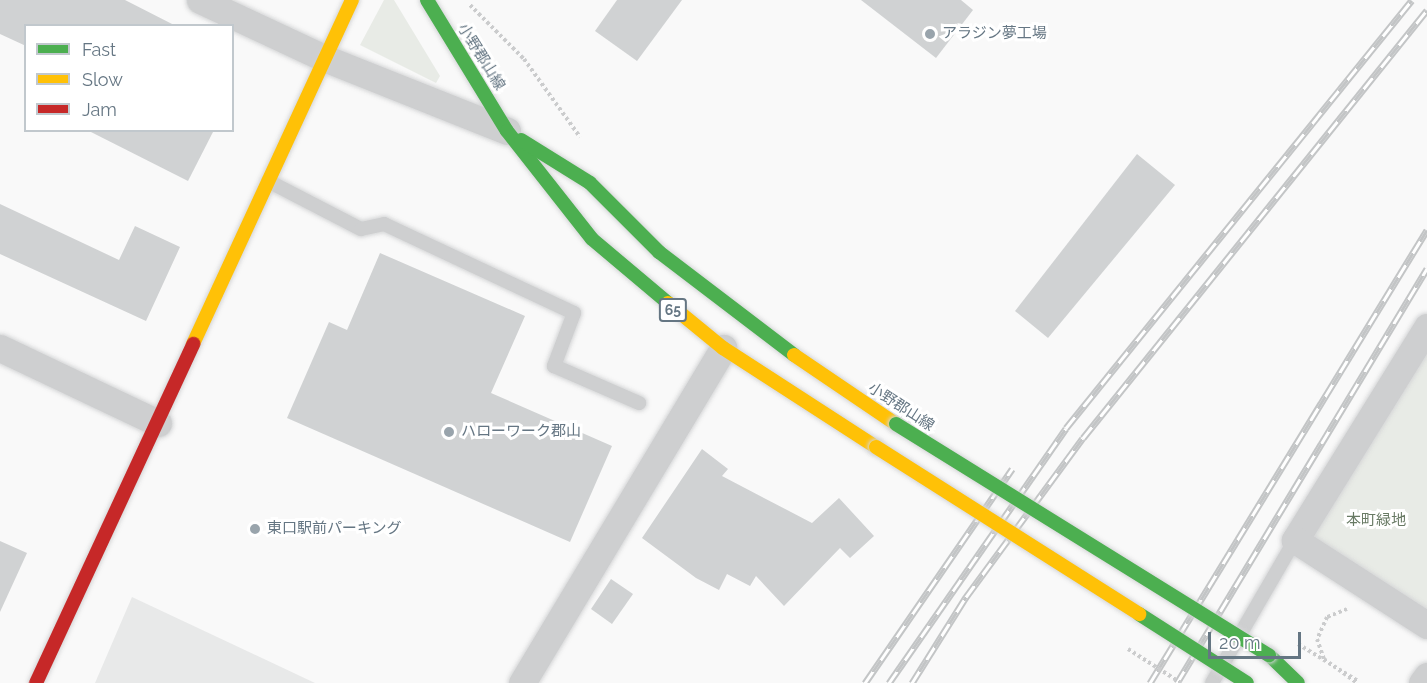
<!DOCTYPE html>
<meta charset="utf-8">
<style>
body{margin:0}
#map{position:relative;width:1427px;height:683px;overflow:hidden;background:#f9f9f9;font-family:Raleway,"Noto Sans JP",sans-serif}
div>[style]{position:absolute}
.built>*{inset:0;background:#e8e9e9}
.green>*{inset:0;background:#e8ebe6}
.building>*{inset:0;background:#d0d2d3}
.path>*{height:4px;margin-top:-2px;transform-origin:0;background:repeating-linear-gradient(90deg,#cbcccd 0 3px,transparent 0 6px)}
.roads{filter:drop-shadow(0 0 2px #d5d6d7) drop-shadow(0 0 2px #d5d6d7)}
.lane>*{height:14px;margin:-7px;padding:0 7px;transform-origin:7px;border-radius:7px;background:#cecfd0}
.street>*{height:27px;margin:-13.5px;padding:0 13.5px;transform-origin:13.5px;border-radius:13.5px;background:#cecfd0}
.fast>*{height:14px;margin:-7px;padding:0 7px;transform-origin:7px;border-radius:7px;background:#4caf50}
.slow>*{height:14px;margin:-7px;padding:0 7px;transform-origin:7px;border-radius:7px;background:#ffc107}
.jam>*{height:14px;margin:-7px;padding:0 7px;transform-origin:7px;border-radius:7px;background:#c62828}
.rail>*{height:7px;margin-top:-3.5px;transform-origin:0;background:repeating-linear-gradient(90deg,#fff 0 14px,#c3c5c6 0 28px);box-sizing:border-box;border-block:2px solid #c3c5c6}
.path-bridge>*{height:4px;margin-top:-2px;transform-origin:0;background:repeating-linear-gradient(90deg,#cbcccd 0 3px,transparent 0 6px)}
.bridges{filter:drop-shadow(0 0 2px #d5d6d7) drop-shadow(0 0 2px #d5d6d7)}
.fast-bridge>*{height:14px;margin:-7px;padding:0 7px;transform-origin:7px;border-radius:7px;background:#4caf50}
.slow-bridge>*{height:14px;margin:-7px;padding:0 7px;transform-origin:7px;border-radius:7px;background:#ffc107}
.dots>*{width:16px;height:16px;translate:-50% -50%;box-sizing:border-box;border:3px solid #fff;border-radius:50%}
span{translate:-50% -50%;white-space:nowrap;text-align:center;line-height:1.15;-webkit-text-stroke:6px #fff;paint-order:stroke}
.shield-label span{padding:2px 4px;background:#fff;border:2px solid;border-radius:4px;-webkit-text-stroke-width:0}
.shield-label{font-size:14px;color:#657683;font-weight:700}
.poi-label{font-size:15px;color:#657683}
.left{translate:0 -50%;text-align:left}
.street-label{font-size:15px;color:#657683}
.park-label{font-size:15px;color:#687a64}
.legend{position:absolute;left:24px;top:24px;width:210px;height:108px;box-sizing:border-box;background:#fff;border:2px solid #c1c8cd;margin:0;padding:8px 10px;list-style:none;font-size:18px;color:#657683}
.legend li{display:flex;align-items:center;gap:12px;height:30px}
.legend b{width:30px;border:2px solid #c1c8cd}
.scale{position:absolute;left:1208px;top:632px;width:93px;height:27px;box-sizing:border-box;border:3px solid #657683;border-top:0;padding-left:8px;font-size:18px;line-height:21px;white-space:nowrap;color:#657683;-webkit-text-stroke:4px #fff;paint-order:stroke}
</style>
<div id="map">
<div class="built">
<i style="clip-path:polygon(132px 597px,315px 683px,95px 683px)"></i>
</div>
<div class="green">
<i style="clip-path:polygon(384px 0,394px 0,440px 76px,436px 83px,360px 45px)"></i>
<i style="clip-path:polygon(1427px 342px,1427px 616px,1306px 537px)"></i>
</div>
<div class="building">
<i style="clip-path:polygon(0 0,125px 0,176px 26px,26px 26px,26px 46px,0 34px)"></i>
<i style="clip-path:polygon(617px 0,682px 0,637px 61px,595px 31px)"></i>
<i style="clip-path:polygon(861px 0,961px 0,973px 10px,936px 58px)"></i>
<i style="clip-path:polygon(87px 130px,214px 130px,188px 181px)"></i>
<i style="clip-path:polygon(1137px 154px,1175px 185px,1048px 338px,1015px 311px)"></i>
<i style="clip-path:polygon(0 204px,119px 260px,135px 226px,180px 247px,146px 321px,0 254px)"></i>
<i style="clip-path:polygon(380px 253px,525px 316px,491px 393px,612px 446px,570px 542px,287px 418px,329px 322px,347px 330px)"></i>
<i style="clip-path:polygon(702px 449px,728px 469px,722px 476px,812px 523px,839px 498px,874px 536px,850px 558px,840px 548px,784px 606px,756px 576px,750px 586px,727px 574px,719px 590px,696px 578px,642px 538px)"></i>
<i style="clip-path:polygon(0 541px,27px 553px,0 612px)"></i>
<i style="clip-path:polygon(611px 579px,633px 594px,612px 624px,591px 609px)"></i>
</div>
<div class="path">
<i style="left:470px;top:5px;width:76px;rotate:45deg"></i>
<i style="left:524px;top:59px;width:96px;rotate:54.3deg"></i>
<i style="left:1347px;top:609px;width:22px;rotate:158deg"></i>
<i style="left:1327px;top:617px;width:24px;rotate:114deg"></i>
<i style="left:1317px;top:639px;width:21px;rotate:71deg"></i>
<i style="left:1324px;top:659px;width:41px;rotate:36deg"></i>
</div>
<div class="roads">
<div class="lane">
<i style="left:268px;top:181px;width:105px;rotate:27.3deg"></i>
<i style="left:361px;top:229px;width:24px;rotate:-12deg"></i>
<i style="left:384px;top:224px;width:210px;rotate:25.1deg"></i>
<i style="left:574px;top:313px;width:57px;rotate:110.7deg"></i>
<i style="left:554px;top:366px;width:93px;rotate:23.5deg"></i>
<i style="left:1212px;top:683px;width:165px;rotate:-59.9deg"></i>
</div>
<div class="street">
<i style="left:200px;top:0;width:137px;rotate:25.1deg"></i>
<i style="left:324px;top:58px;width:197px;rotate:21.7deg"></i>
<i style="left:1427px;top:327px;width:251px;rotate:121.8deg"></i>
<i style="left:1295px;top:540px;width:157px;rotate:32.8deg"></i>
<i style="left:0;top:348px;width:175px;rotate:25.4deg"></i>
<i style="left:522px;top:683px;width:391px;rotate:-59deg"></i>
<i style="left:1422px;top:683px;width:9px;rotate:-54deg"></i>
</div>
<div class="fast">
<i style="left:427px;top:0;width:153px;rotate:58.6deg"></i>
<i style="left:507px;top:131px;width:137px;rotate:51.8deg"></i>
<i style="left:592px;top:239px;width:99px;rotate:40.1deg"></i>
<i style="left:521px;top:140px;width:81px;rotate:31.9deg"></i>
<i style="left:590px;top:183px;width:98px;rotate:45deg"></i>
<i style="left:659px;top:252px;width:170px;rotate:37.3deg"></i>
<i style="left:1269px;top:655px;width:40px;rotate:44deg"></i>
</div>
<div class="slow">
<i style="left:668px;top:303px;width:71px;rotate:39.3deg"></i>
<i style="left:723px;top:348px;width:182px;rotate:32.9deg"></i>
<i style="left:193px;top:344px;width:379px;rotate:-65.2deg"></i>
<i style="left:794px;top:355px;width:123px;rotate:34.1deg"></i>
</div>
<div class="jam">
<i style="left:36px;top:683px;width:374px;rotate:-65.1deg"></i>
</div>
</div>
<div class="rail">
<i style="left:865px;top:683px;width:260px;rotate:-55.5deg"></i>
<i style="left:889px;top:683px;width:310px;rotate:-55.2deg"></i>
<i style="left:1066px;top:428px;width:550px;rotate:-51.05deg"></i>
<i style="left:912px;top:683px;width:102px;rotate:-57.9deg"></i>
<i style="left:966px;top:597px;width:197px;rotate:-53.7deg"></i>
<i style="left:1083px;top:438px;width:549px;rotate:-51.21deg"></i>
<i style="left:1150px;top:683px;width:531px;rotate:-58.56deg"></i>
<i style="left:1177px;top:683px;width:484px;rotate:-58.9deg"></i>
</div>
<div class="path-bridge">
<i style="left:1298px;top:644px;width:70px;rotate:31.7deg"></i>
<i style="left:1128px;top:649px;width:63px;rotate:32.7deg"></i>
</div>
<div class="bridges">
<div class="fast-bridge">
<i style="left:896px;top:424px;width:439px;rotate:31.8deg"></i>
<i style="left:1139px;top:614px;width:128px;rotate:32.6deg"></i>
</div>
<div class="slow-bridge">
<i style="left:876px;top:447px;width:312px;rotate:32.4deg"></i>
</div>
</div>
<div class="dots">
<i style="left:930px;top:34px;background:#99a4ac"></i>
<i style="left:449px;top:432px;background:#99a4ac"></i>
<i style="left:255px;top:529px;background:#99a4ac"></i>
</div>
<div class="shield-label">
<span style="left:673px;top:310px">65</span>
</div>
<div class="poi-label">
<span class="left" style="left:942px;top:34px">アラジン夢工場</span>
<span class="left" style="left:461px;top:432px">ハローワーク郡山</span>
<span class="left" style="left:267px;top:529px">東口駅前パーキング</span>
</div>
<div class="street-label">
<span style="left:481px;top:57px;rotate:58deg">小野郡山線</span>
<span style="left:901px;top:407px;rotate:33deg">小野郡山線</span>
</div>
<div class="park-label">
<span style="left:1376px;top:521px">本町緑地</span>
</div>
<ul class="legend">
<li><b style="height:8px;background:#4caf50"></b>Fast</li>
<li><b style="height:8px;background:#ffc107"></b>Slow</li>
<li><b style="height:8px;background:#c62828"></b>Jam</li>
</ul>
<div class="scale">20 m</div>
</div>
